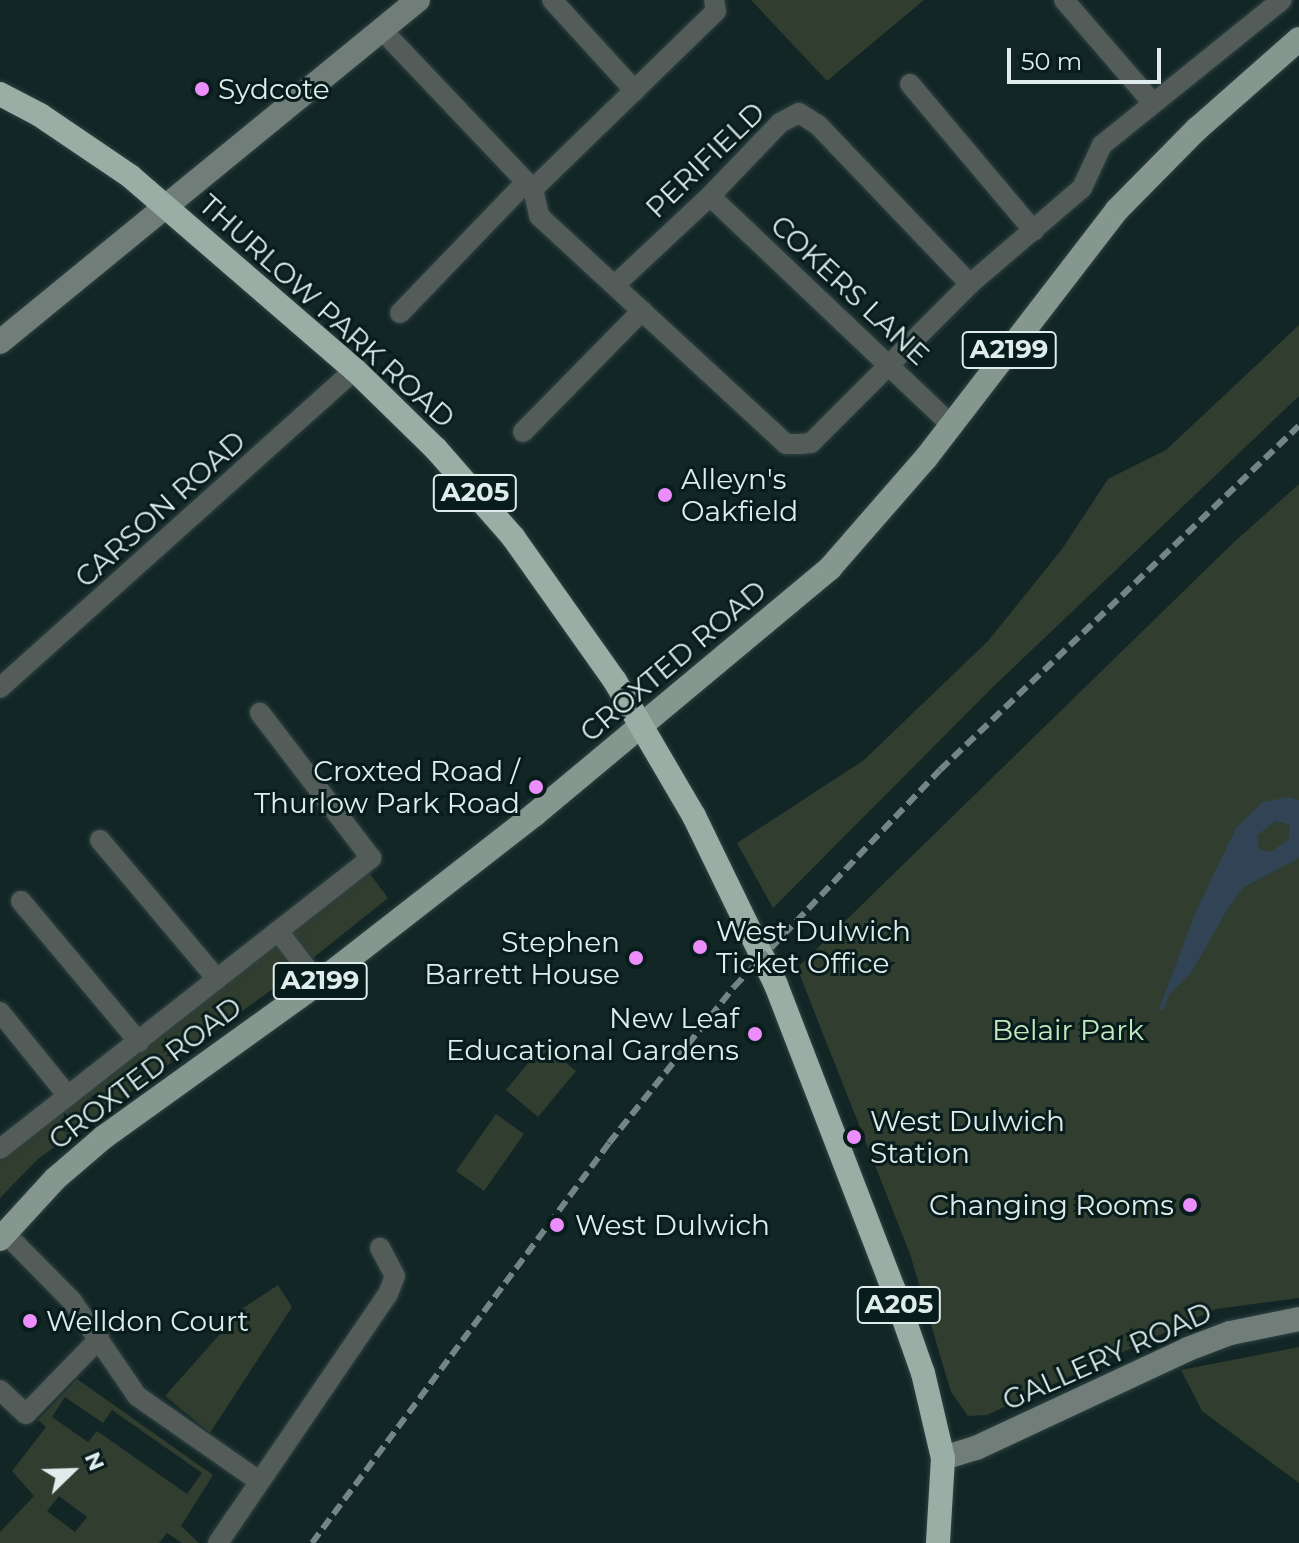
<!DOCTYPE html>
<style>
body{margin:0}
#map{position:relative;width:1299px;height:1543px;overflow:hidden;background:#122626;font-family:Montserrat,sans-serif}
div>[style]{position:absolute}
.green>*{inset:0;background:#303d2f}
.water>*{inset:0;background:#304456}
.roads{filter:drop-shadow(0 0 2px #2f4242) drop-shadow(0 0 2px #2f4242)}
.street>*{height:20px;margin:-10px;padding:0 10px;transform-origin:10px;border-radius:10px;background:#545c59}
.secondary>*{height:24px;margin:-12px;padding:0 12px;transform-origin:12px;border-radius:12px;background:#707d78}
.primary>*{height:24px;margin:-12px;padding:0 12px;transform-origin:12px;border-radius:12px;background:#869790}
.highway>*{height:24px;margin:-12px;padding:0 12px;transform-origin:12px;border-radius:12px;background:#9aaea6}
.rail>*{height:6px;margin-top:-3px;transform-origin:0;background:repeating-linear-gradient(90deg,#758585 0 12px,transparent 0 18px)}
.dots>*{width:22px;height:22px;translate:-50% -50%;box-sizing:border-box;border:4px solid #081c1c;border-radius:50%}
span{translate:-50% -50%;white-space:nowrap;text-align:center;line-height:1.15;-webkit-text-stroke:6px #081c1c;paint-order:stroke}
.shield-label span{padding:2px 6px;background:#081c1c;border:2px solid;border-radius:6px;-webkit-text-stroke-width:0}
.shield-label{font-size:26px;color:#e0ecec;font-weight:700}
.poi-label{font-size:28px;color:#e0ecec}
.left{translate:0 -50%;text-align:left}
.right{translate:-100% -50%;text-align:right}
.street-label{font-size:28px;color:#e0ecec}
.park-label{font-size:28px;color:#c2e9bf}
.north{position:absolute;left:32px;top:1431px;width:80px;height:80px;-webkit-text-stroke:6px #081c1c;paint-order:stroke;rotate:67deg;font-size:22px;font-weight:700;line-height:32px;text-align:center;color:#e0ecec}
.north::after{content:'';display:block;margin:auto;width:28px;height:36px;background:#e0ecec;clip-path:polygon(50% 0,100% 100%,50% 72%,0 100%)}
.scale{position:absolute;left:1007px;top:48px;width:154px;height:36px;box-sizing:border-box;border:4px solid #e0ecec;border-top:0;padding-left:10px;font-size:24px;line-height:28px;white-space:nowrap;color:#e0ecec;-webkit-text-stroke:6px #081c1c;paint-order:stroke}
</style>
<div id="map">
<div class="green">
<i style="clip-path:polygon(751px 0,924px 0,827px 81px)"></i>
<i style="clip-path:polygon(1299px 325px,1299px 396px,994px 686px,773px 908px,737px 843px,864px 760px,988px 641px,1062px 549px,1108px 479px,1166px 450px)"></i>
<i style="clip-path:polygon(1299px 484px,1299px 1298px,1216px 1309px,987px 1415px,968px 1416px,951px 1392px,910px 1254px,797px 968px,1233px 543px)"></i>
<i style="clip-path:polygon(367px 870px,388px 898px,288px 978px,38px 1159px,0 1198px,0 1160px)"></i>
<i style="clip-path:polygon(544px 1044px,576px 1071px,538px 1117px,506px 1090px)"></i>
<i style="clip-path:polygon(496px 1114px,524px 1134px,484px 1191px,456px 1171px)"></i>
<i style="clip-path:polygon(278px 1285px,292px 1307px,210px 1433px,165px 1396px,243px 1308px)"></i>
<i style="clip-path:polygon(1299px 1347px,1299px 1483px,1202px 1411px,1181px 1370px)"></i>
<i style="clip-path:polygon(evenodd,77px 1379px,213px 1475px,181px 1526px,199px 1543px,182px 1543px,167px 1533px,159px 1543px,0 1543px,0 1532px,34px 1496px,12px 1471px,46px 1427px,38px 1420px,77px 1379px,65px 1397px,103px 1423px,112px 1410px,202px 1473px,187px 1494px,97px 1431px,88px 1442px,52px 1417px,65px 1397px,77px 1379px,59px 1496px,87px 1517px,75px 1532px,47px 1511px,59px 1496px)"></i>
</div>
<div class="water">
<i style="clip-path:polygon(evenodd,1288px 797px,1299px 800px,1299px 858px,1244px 887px,1230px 905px,1191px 973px,1170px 993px,1163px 1011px,1159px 1009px,1196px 911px,1236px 828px,1263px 802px,1288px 797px,1276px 821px,1290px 825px,1289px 839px,1270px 852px,1259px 849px,1257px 835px,1276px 821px)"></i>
</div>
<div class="roads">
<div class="street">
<i style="left:552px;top:0;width:123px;rotate:47.6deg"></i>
<i style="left:1064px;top:0;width:136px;rotate:49.2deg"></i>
<i style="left:382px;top:30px;width:219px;rotate:46.5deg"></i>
<i style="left:533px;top:189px;width:28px;rotate:77deg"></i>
<i style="left:539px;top:216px;width:336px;rotate:42.7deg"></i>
<i style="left:786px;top:444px;width:14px"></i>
<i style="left:800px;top:444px;width:11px;rotate:-5deg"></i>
<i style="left:811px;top:443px;width:225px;rotate:-45deg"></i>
<i style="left:970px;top:284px;width:148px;rotate:-40.6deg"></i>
<i style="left:1082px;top:188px;width:47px;rotate:-65.1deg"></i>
<i style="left:1102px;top:145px;width:231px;rotate:-38.9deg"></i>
<i style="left:910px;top:84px;width:192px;rotate:49.9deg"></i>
<i style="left:533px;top:189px;width:255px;rotate:-44.2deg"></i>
<i style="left:716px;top:11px;width:11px;rotate:-100deg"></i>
<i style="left:710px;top:196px;width:332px;rotate:43.5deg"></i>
<i style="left:616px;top:284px;width:129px;rotate:-43.1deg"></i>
<i style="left:710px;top:196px;width:101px;rotate:-46.2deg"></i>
<i style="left:780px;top:123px;width:21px;rotate:-28deg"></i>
<i style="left:799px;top:113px;width:22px;rotate:32deg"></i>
<i style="left:818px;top:125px;width:220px;rotate:46.3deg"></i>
<i style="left:400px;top:313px;width:182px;rotate:-46.1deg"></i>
<i style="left:523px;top:432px;width:170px;rotate:-45.5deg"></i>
<i style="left:0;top:688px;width:477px;rotate:-41.9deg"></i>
<i style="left:100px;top:840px;width:182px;rotate:49.9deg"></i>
<i style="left:21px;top:901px;width:184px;rotate:50.1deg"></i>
<i style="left:278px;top:931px;width:66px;rotate:52.4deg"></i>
<i style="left:0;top:1012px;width:108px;rotate:51deg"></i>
<i style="left:0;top:1149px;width:472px;rotate:-38.1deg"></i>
<i style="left:371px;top:858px;width:183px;rotate:-127.4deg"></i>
<i style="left:5px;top:1233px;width:95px;rotate:45.4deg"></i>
<i style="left:72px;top:1301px;width:115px;rotate:55.6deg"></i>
<i style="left:137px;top:1396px;width:149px;rotate:34.9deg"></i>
<i style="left:0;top:1390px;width:35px;rotate:43deg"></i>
<i style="left:26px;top:1414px;width:105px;rotate:-45.8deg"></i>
<i style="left:218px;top:1543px;width:301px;rotate:-55.7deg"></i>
<i style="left:388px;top:1294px;width:19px;rotate:-69deg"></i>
<i style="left:395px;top:1276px;width:32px;rotate:-118deg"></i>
</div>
<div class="secondary">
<i style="left:0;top:342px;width:540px;rotate:-39.29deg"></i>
<i style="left:943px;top:1458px;width:34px;rotate:-17deg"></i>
<i style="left:976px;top:1448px;width:234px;rotate:-25deg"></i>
<i style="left:1188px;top:1349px;width:45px;rotate:-20.9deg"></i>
<i style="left:1230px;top:1333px;width:70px;rotate:-11.5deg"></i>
</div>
<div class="primary">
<i style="left:0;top:1239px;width:81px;rotate:-47.5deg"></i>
<i style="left:55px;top:1179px;width:65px;rotate:-40.6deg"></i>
<i style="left:104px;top:1137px;width:264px;rotate:-35.7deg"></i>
<i style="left:318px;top:983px;width:275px;rotate:-37.9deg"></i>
<i style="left:535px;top:814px;width:384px;rotate:-39.8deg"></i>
<i style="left:830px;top:568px;width:146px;rotate:-48.9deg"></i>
<i style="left:926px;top:458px;width:313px;rotate:-52.4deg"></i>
<i style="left:1117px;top:210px;width:114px;rotate:-45.4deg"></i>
<i style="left:1197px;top:129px;width:136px;rotate:-41.4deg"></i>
</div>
<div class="highway">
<i style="left:0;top:94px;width:45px;rotate:27.7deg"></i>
<i style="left:40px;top:115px;width:109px;rotate:34.1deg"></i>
<i style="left:130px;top:176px;width:297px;rotate:40.8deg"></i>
<i style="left:355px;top:370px;width:113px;rotate:44.3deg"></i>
<i style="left:436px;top:449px;width:117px;rotate:48.8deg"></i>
<i style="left:513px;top:537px;width:176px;rotate:54.7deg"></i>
<i style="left:615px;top:681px;width:156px;rotate:59.7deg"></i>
<i style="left:694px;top:816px;width:188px;rotate:64.1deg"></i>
<i style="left:776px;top:985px;width:325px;rotate:68.9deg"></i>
<i style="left:893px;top:1288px;width:90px;rotate:70.6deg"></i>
<i style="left:923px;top:1373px;width:87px;rotate:76.8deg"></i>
<i style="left:943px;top:1458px;width:85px;rotate:93.4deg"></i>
</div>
</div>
<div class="rail">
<i style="left:312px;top:1543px;width:498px;rotate:-53.4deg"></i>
<i style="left:609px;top:1143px;width:200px;rotate:-51.3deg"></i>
<i style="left:734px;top:987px;width:299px;rotate:-46.5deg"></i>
<i style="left:940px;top:770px;width:497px;rotate:-43.8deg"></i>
</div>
<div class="dots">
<i style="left:202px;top:89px;background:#eb8dfb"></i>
<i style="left:665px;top:495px;background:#eb8dfb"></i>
<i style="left:536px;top:787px;background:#eb8dfb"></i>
<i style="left:700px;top:947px;background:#eb8dfb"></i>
<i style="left:636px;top:958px;background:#eb8dfb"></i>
<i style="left:755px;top:1034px;background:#eb8dfb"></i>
<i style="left:854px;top:1137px;background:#eb8dfb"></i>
<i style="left:1190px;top:1205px;background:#eb8dfb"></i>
<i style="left:557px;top:1225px;background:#eb8dfb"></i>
<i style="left:30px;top:1321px;background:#eb8dfb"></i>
</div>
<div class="shield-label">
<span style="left:1009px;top:350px">A2199</span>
<span style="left:475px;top:493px">A205</span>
<span style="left:320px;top:981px">A2199</span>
<span style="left:899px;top:1305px">A205</span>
</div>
<div class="poi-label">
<span class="left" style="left:218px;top:89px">Sydcote</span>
<span class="left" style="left:681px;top:495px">Alleyn's<br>Oakfield</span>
<span class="right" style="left:520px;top:787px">Croxted Road /<br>Thurlow Park Road</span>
<span class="left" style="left:716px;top:947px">West Dulwich<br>Ticket Office</span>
<span class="right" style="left:620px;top:958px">Stephen<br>Barrett House</span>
<span class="right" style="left:739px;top:1034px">New Leaf<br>Educational Gardens</span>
<span class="left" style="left:870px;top:1137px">West Dulwich<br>Station</span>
<span class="right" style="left:1174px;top:1205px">Changing Rooms</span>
<span class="left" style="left:575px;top:1225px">West Dulwich</span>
<span class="left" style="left:46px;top:1321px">Welldon Court</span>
</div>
<div class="street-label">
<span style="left:705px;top:160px;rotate:-44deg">PERIFIELD</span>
<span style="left:850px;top:290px;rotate:43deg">COKERS LANE</span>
<span style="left:327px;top:311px;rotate:42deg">THURLOW PARK ROAD</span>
<span style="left:160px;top:509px;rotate:-42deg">CARSON ROAD</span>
<span style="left:673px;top:661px;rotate:-40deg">CROXTED ROAD</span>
<span style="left:145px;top:1073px;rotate:-37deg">CROXTED ROAD</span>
<span style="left:1107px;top:1356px;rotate:-24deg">GALLERY ROAD</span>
</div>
<div class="park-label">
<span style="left:1068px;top:1030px">Belair Park</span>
</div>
<div class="north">N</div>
<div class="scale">50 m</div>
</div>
